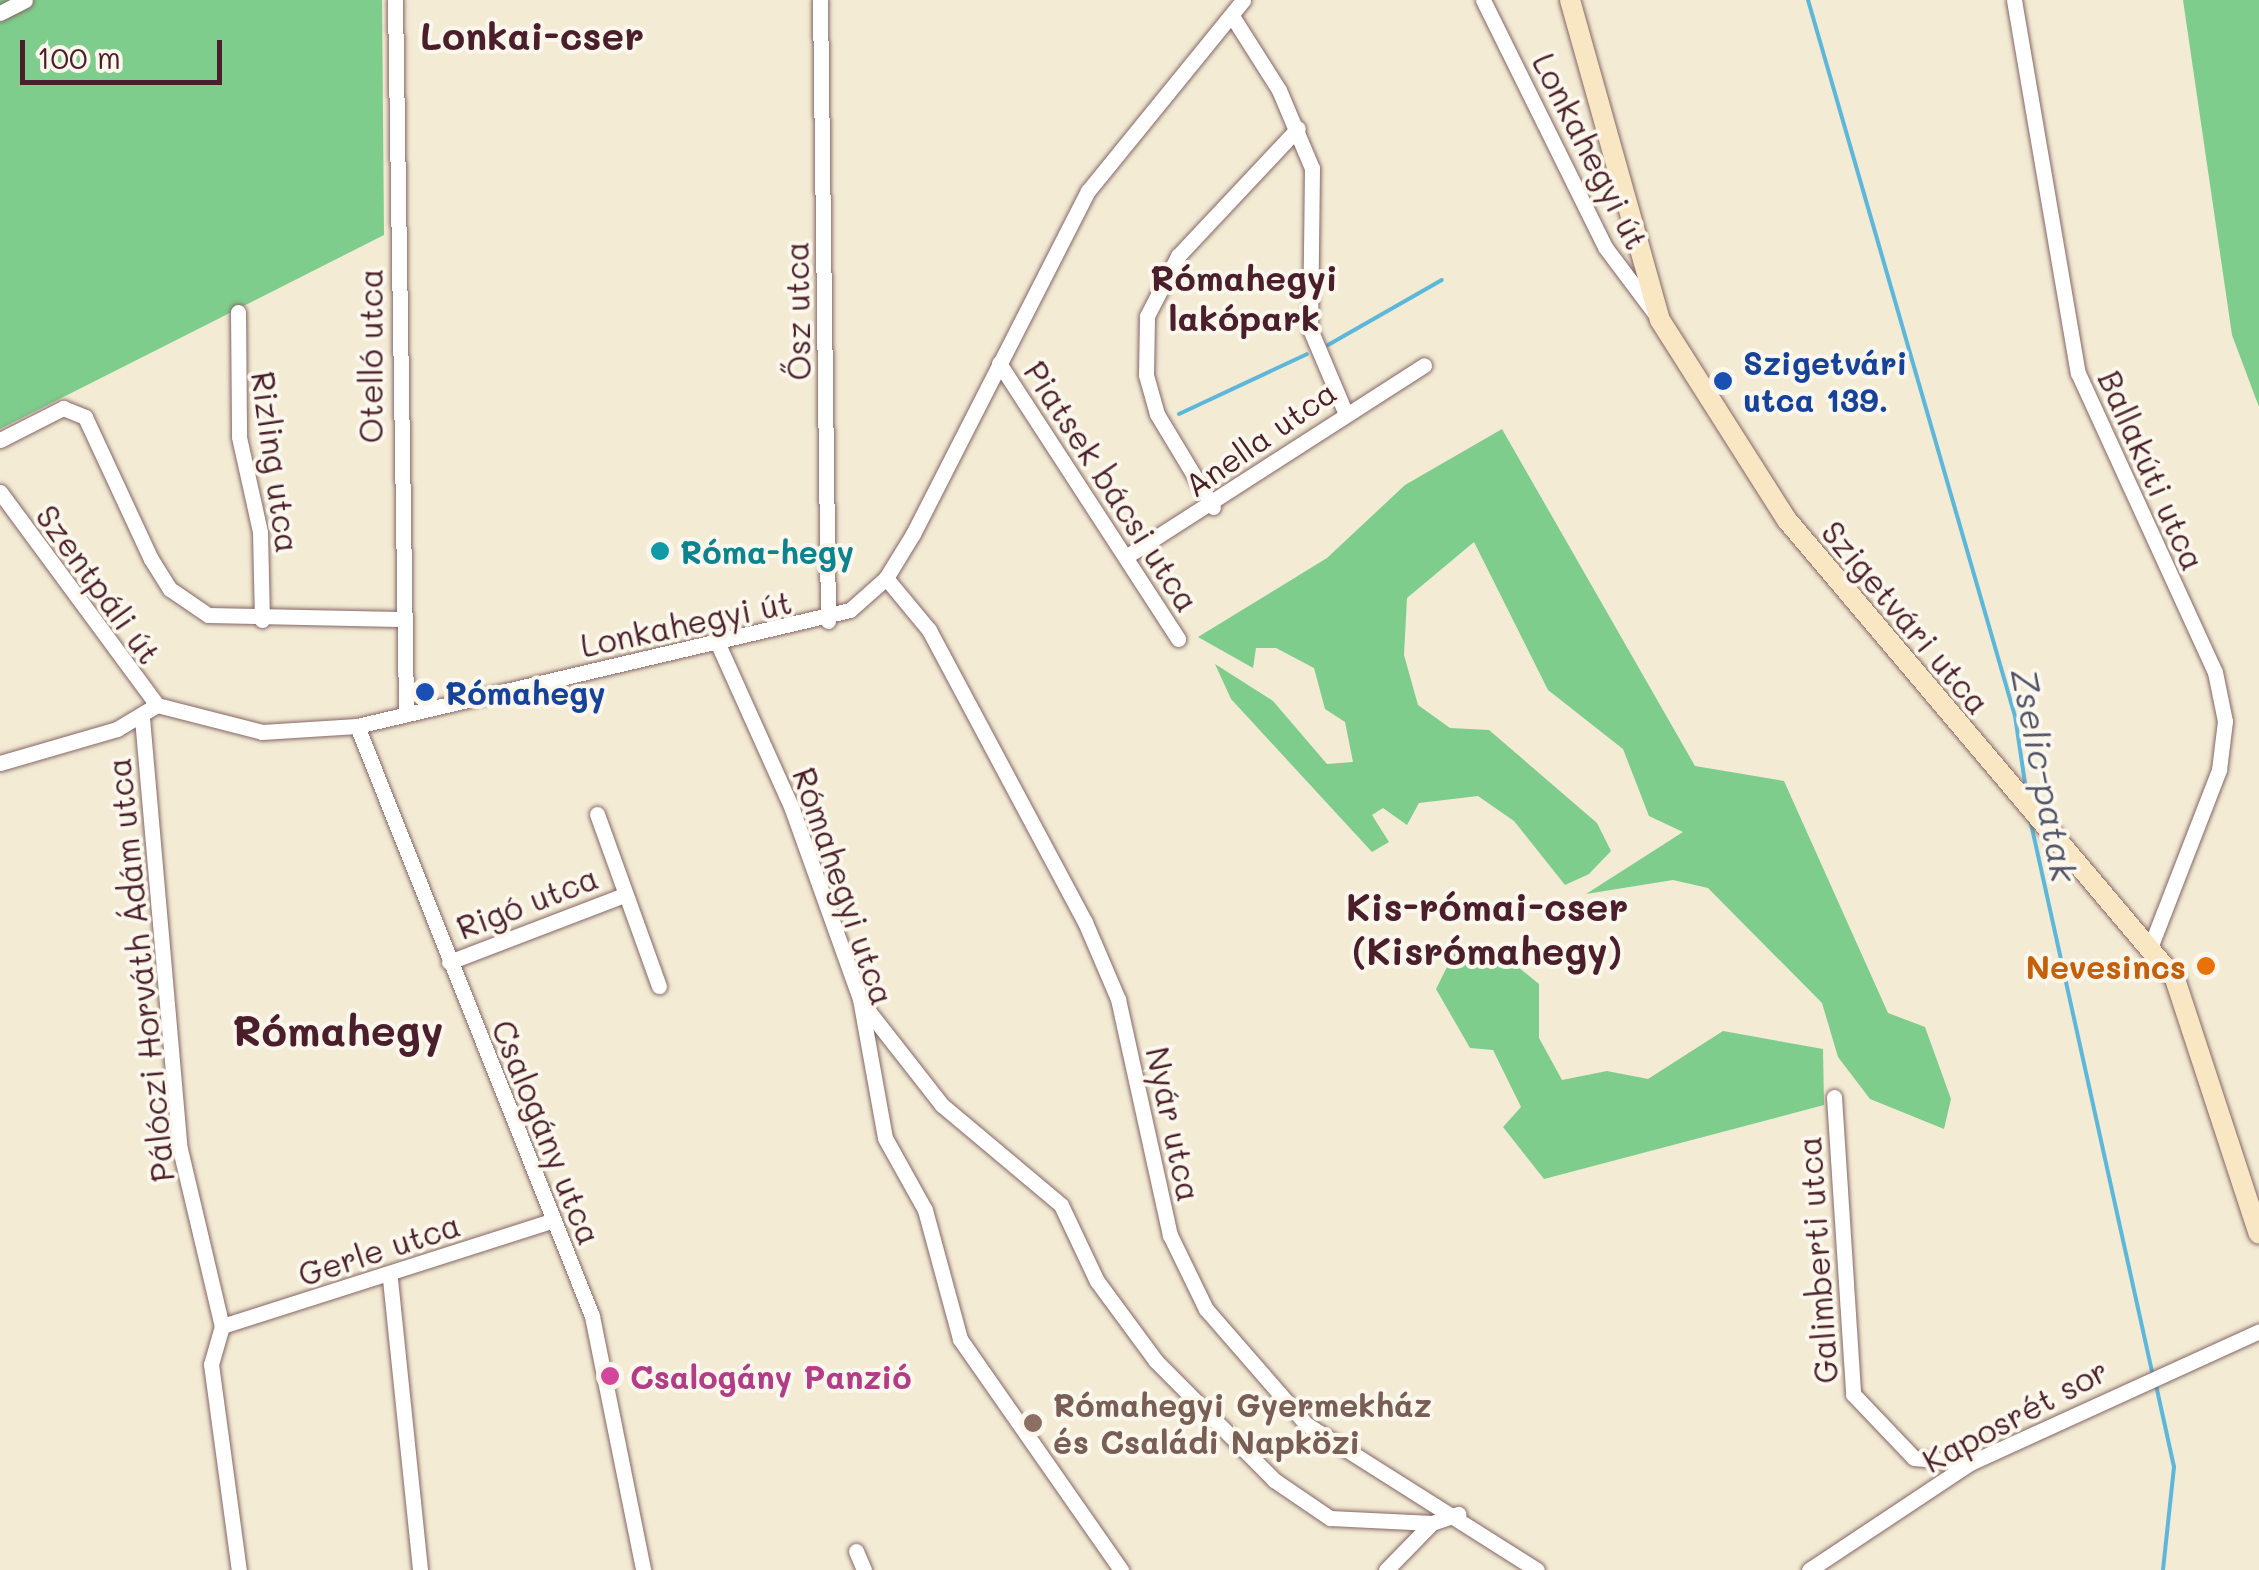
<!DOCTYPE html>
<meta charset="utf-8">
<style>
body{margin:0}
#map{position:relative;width:2259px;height:1570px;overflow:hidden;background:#f3ebd4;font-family:Mali,sans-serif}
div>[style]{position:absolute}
.green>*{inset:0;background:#7ecd8d}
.stream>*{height:4px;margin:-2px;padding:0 2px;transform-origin:2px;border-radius:2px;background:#5db7da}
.roads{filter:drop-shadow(0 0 2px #856666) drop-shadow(0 0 2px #856666)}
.street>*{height:15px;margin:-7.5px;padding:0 7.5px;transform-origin:7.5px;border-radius:7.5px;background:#fff}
.secondary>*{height:20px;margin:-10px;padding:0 10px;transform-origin:10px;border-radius:10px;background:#f9e7c3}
.dots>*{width:28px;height:28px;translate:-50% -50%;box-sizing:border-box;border:5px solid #fbf7ec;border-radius:50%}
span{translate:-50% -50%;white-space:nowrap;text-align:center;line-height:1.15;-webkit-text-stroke:8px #fbf7ec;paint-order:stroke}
.street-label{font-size:32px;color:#4a1f2b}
.transit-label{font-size:32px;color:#164399;font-weight:700}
.left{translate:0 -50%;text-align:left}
.culture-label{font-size:32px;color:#0d838f;font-weight:700}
.food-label{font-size:32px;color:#c56008;font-weight:700}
.right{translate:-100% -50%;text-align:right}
.hotel-label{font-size:32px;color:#b23c85;font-weight:700}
.education-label{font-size:32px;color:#785e54;font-weight:700}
.neighbourhood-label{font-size:35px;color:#4a1f2b;font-weight:700}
.water-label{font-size:35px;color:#515468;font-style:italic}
.quarter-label{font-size:38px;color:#4a1f2b;font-weight:700}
.district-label{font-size:42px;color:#4a1f2b;font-weight:700}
.scale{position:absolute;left:20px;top:40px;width:202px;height:45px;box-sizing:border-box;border:5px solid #4a1f2b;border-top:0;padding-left:12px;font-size:30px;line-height:35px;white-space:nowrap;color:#4a1f2b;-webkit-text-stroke:8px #fbf7ec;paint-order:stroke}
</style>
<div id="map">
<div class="green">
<i style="clip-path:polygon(0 0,382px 0,384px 235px,0 429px)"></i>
<i style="clip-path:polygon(2183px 0,2259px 0,2259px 407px,2232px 335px)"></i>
<i style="clip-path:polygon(1502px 429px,1695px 766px,1784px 781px,1888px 1013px,1925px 1027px,1951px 1099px,1944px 1129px,1870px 1099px,1838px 1057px,1822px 1003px,1708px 888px,1673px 880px,1586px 894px,1683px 832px,1649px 816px,1623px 749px,1548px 690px,1474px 542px,1407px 598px,1404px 655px,1418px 705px,1450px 728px,1489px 730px,1597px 823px,1611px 851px,1589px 874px,1565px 885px,1514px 821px,1478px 796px,1419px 803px,1407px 825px,1383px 808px,1372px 815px,1389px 842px,1372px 852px,1231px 699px,1215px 664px,1273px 701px,1327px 764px,1353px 762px,1345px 722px,1325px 709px,1314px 668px,1276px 648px,1256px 648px,1253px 668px,1198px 637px,1327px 558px,1405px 485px)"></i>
<i style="clip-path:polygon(1490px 944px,1539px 984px,1539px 1038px,1562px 1080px,1607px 1071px,1648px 1079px,1723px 1031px,1823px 1049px,1824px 1105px,1544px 1179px,1503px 1127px,1521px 1107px,1493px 1050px,1470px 1048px,1436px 989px,1455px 951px)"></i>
</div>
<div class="stream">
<i style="left:1808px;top:0;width:745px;rotate:73.88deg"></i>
<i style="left:2015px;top:716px;width:75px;rotate:81.5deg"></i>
<i style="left:1328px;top:345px;width:131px;rotate:-29.7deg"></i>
<i style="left:1179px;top:414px;width:141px;rotate:-25.1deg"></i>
<i style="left:2030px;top:819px;width:570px;rotate:77.55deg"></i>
<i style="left:2156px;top:1385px;width:84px;rotate:77.6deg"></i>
<i style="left:2174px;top:1467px;width:104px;rotate:96.1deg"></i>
</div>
<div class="roads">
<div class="street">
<i style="left:395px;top:0;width:712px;rotate:89.11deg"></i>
<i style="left:820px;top:0;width:621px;rotate:89.26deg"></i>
<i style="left:1483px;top:0;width:275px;rotate:63.7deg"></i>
<i style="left:1605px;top:247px;width:85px;rotate:53.1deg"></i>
<i style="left:2014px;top:0;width:378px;rotate:80.3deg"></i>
<i style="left:2078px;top:373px;width:329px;rotate:65.4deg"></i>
<i style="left:2215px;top:672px;width:50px;rotate:78.5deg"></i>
<i style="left:2225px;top:721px;width:49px;rotate:97deg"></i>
<i style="left:2219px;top:770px;width:188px;rotate:111.2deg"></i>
<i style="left:0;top:13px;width:28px;rotate:-27deg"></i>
<i style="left:1234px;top:19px;width:84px;rotate:57.6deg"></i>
<i style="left:1279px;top:90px;width:85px;rotate:67.1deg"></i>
<i style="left:1312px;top:168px;width:161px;rotate:90.7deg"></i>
<i style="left:1310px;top:329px;width:90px;rotate:67.1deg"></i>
<i style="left:238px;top:312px;width:125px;rotate:89.5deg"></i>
<i style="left:239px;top:437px;width:97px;rotate:77.5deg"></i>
<i style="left:260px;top:532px;width:88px;rotate:88.7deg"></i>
<i style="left:999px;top:363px;width:329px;rotate:57deg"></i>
<i style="left:0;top:440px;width:71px;rotate:-26.9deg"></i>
<i style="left:63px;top:408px;width:24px;rotate:22deg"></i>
<i style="left:85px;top:417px;width:157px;rotate:65.1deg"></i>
<i style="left:151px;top:559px;width:36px;rotate:58deg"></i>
<i style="left:170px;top:589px;width:46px;rotate:34.4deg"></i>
<i style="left:208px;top:615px;width:191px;rotate:1.2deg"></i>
<i style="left:0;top:492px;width:265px;rotate:53.6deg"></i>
<i style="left:1213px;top:507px;width:109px;rotate:-121.1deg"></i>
<i style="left:1157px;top:414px;width:41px;rotate:-105.8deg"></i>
<i style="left:1146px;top:375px;width:59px;rotate:-89deg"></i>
<i style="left:1147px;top:316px;width:68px;rotate:-62.7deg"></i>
<i style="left:1178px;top:256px;width:175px;rotate:-46.8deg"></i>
<i style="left:1127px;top:556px;width:353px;rotate:-32.7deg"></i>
<i style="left:886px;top:578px;width:67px;rotate:50.4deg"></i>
<i style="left:929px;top:630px;width:331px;rotate:61.9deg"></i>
<i style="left:1085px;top:922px;width:84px;rotate:66.8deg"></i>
<i style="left:1118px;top:999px;width:242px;rotate:77.6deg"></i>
<i style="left:1170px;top:1235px;width:82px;rotate:64.1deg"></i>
<i style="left:1206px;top:1309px;width:152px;rotate:49deg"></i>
<i style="left:1306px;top:1424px;width:273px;rotate:32.3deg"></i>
<i style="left:718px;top:644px;width:181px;rotate:65.8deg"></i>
<i style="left:792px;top:809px;width:202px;rotate:70.3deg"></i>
<i style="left:860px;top:999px;width:141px;rotate:79.8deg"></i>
<i style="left:885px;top:1138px;width:82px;rotate:60.9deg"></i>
<i style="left:925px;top:1210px;width:134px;rotate:74.8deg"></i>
<i style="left:960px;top:1339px;width:282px;rotate:55.1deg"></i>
<i style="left:142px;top:718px;width:433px;rotate:85deg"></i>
<i style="left:180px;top:1149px;width:182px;rotate:76.7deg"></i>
<i style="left:222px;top:1326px;width:40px;rotate:106deg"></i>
<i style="left:211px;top:1364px;width:208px;rotate:82.3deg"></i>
<i style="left:357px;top:726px;width:635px;rotate:68.28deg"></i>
<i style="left:592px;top:1316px;width:259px;rotate:78.6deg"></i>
<i style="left:0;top:763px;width:122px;rotate:-16.2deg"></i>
<i style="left:117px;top:729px;width:47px;rotate:-31deg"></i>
<i style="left:157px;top:705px;width:108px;rotate:14.4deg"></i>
<i style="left:262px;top:732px;width:95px;rotate:-3.6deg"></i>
<i style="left:357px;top:726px;width:506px;rotate:-13.24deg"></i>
<i style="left:850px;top:610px;width:48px;rotate:-41.6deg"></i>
<i style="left:886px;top:578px;width:52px;rotate:-58.5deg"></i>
<i style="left:913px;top:534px;width:385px;rotate:-63deg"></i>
<i style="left:1088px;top:191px;width:246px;rotate:-50.9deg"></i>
<i style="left:597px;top:814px;width:183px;rotate:70.2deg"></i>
<i style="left:449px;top:962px;width:187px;rotate:-20.9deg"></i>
<i style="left:862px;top:1003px;width:130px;rotate:51.9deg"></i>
<i style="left:942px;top:1105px;width:155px;rotate:40deg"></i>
<i style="left:1061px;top:1205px;width:84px;rotate:64.7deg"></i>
<i style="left:1097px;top:1281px;width:99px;rotate:53.6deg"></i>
<i style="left:1156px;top:1361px;width:168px;rotate:45.2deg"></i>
<i style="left:1274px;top:1480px;width:68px;rotate:34.2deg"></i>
<i style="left:1330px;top:1518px;width:102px;rotate:2.8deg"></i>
<i style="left:1834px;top:1097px;width:298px;rotate:86.3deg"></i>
<i style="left:1853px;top:1394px;width:88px;rotate:46.4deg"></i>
<i style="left:1914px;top:1458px;width:56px;rotate:5.1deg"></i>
<i style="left:390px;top:1279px;width:293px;rotate:84.1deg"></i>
<i style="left:222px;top:1326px;width:345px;rotate:-17.7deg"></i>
<i style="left:856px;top:1551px;width:21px;rotate:67deg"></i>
<i style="left:1386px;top:1570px;width:66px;rotate:-45.6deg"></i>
<i style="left:1432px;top:1523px;width:28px;rotate:-19deg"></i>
<i style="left:1809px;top:1570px;width:193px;rotate:-33.6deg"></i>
<i style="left:1970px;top:1463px;width:318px;rotate:-24.5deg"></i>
</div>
<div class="secondary">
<i style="left:1570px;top:0;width:332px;rotate:74.3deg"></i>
<i style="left:1660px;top:320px;width:237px;rotate:57.6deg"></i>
<i style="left:1787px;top:520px;width:601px;rotate:49.79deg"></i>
<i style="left:2175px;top:979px;width:268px;rotate:71.8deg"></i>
</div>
</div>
<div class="dots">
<i style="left:1723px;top:381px;background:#1a4fb4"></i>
<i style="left:660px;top:551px;background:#0f9aa8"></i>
<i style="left:425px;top:692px;background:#1a4fb4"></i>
<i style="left:2206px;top:966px;background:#e8710a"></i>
<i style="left:610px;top:1376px;background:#d1479c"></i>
<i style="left:1033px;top:1423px;background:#8d6e63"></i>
</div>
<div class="street-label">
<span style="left:1591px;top:151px;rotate:63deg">Lonkahegyi út</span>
<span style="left:797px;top:311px;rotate:-91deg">Ősz utca</span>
<span style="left:370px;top:356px;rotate:-90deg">Otelló utca</span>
<span style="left:1260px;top:438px;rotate:-35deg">Anella utca</span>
<span style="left:276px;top:462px;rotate:82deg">Rizling utca</span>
<span style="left:2152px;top:470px;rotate:66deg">Ballakúti utca</span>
<span style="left:1112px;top:486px;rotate:57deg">Piatsek bácsi utca</span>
<span style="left:99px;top:584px;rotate:54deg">Szentpáli út</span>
<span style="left:1906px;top:617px;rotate:50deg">Szigetvári utca</span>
<span style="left:686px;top:623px;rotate:-12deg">Lonkahegyi út</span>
<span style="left:844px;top:886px;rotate:71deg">Rómahegyi utca</span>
<span style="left:527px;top:902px;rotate:-21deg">Rigó utca</span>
<span style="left:140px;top:970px;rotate:-96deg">Pálóczi Horváth Ádám utca</span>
<span style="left:1174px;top:1124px;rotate:78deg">Nyár utca</span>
<span style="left:547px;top:1132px;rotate:68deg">Csalogány utca</span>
<span style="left:379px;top:1249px;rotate:-18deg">Gerle utca</span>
<span style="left:1817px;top:1260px;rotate:-94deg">Galimberti utca</span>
<span style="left:2015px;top:1415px;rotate:-28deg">Kaposrét sor</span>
</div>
<div class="transit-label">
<span class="left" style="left:1743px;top:381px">Szigetvári<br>utca 139.</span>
<span class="left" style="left:445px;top:692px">Rómahegy</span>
</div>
<div class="culture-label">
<span class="left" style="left:680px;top:551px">Róma-hegy</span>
</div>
<div class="food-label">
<span class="right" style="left:2186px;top:966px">Nevesincs</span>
</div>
<div class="hotel-label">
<span class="left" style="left:630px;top:1376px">Csalogány Panzió</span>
</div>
<div class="education-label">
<span class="left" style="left:1053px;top:1423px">Rómahegyi Gyermekház<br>és Családi Napközi</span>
</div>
<div class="neighbourhood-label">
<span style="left:1244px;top:297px">Rómahegyi<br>lakópark</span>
</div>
<div class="water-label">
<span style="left:2045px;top:775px;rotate:79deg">Zselic-patak</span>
</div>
<div class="quarter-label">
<span style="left:532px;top:36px">Lonkai-cser</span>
<span style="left:1487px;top:929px">Kis-római-cser<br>(Kisrómahegy)</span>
</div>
<div class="district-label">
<span style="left:338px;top:1030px">Rómahegy</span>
</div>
<div class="scale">100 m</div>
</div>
